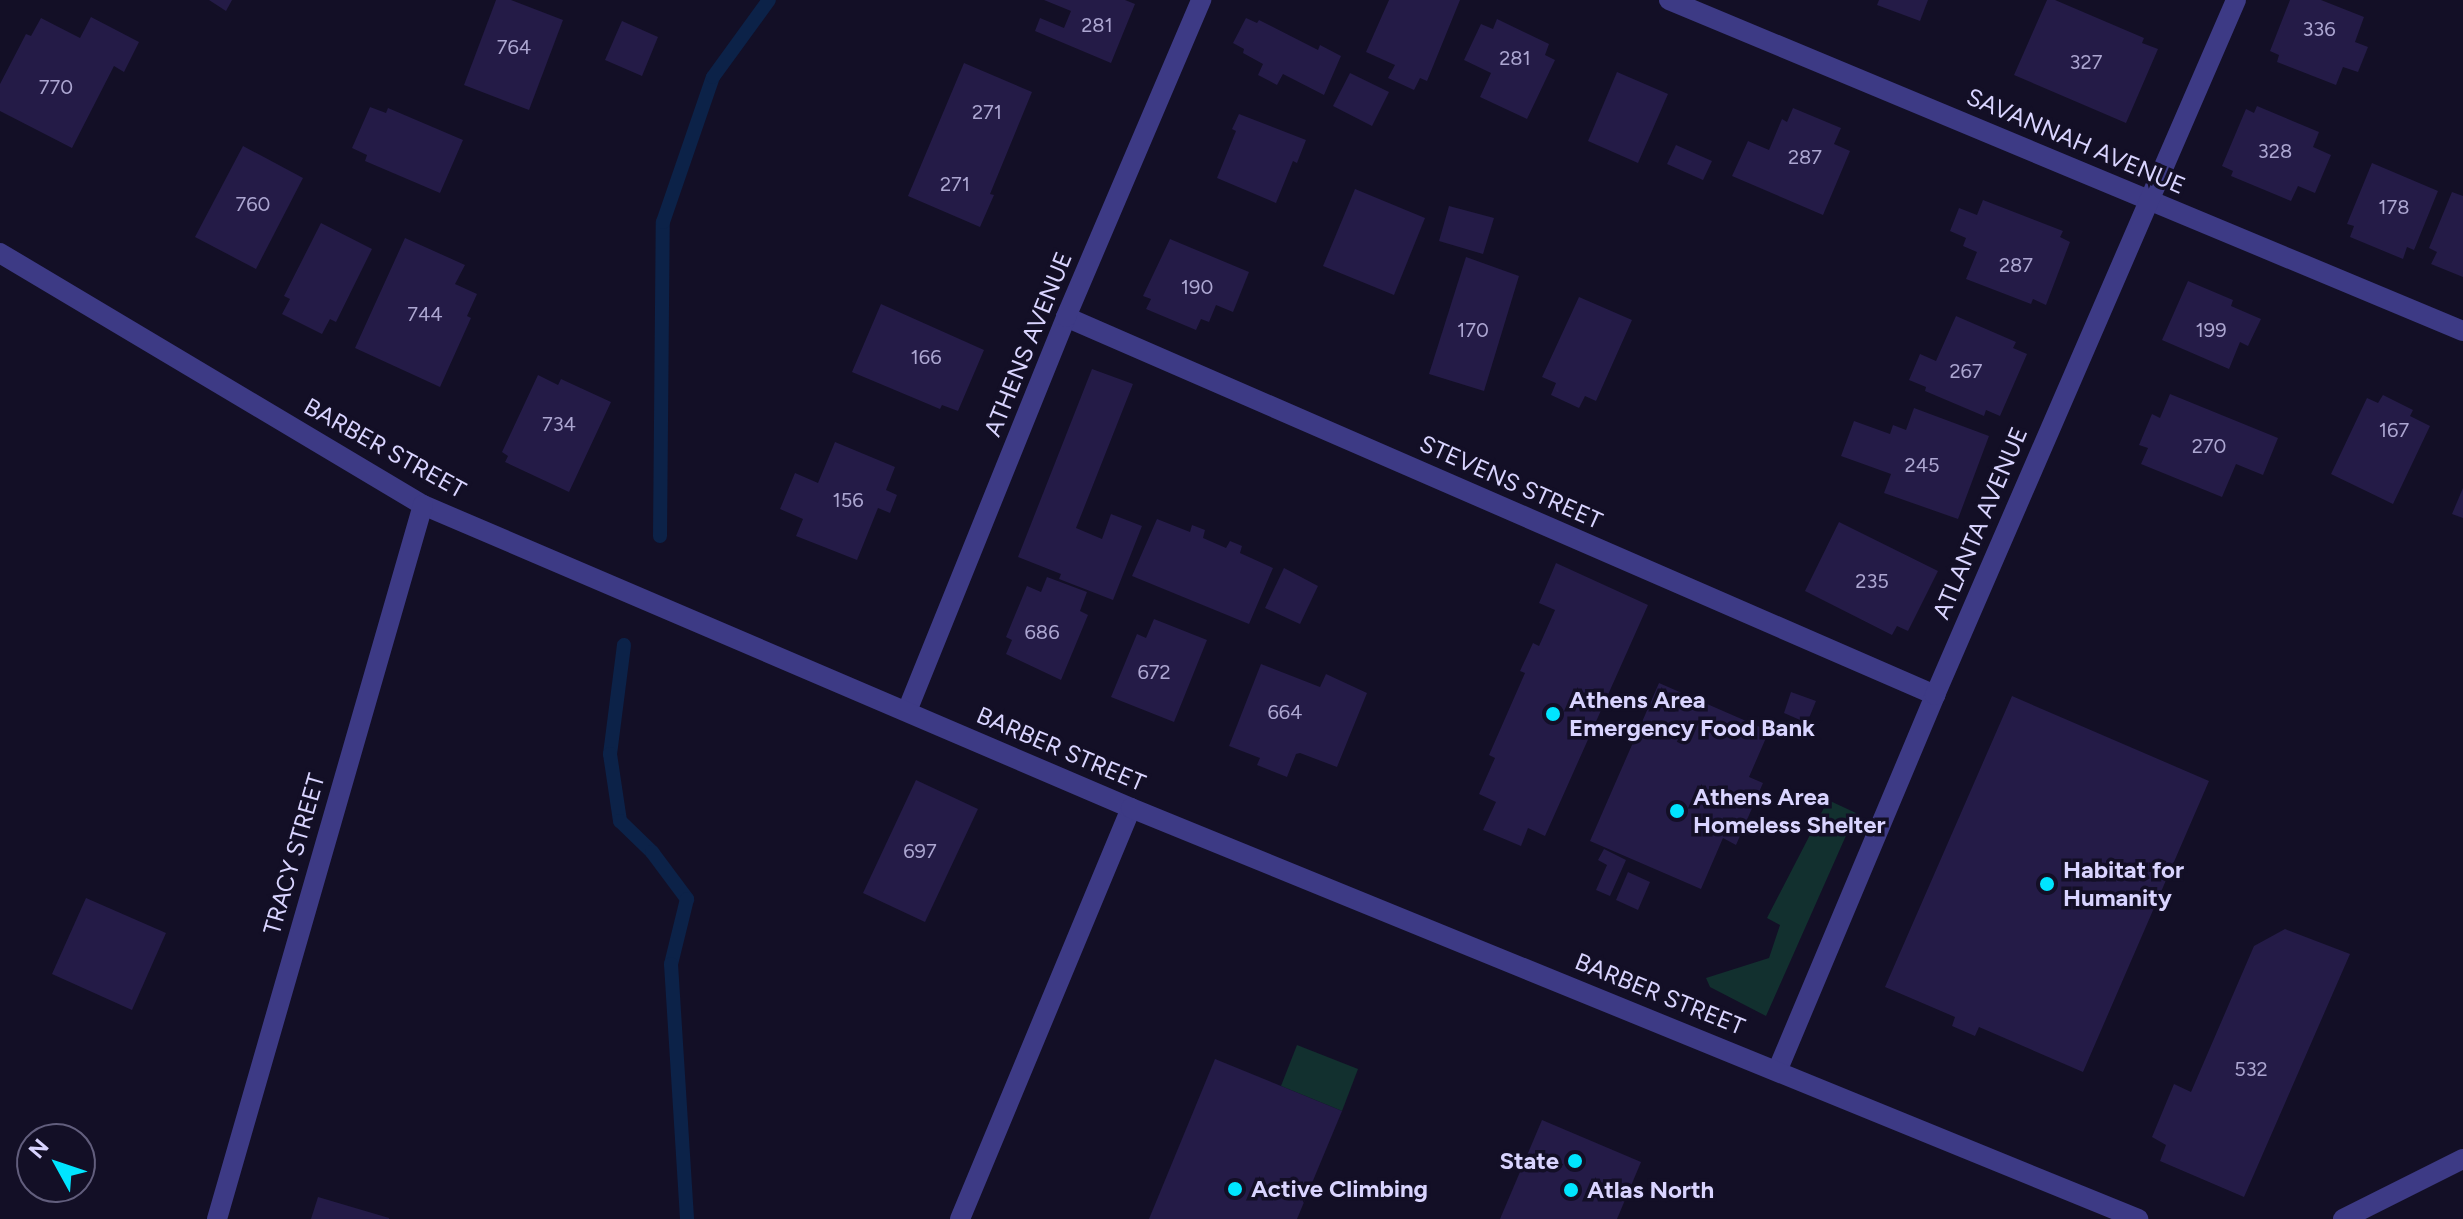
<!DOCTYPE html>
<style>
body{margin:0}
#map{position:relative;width:2463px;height:1219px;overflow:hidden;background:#130f26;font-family:Figtree,sans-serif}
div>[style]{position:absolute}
.green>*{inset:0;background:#12302f}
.stream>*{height:14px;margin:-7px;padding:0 7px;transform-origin:7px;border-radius:7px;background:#0c2248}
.building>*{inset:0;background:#241b47}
.minor>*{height:20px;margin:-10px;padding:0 10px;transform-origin:10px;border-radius:10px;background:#3d3a85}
.tertiary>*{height:20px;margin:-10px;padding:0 10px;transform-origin:10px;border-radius:10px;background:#3d3a85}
.dots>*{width:22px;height:22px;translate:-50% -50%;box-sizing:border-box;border:4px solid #130f26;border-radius:50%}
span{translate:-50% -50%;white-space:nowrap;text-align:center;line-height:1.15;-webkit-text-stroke:7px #130f26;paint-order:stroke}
.number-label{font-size:20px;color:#aca6d1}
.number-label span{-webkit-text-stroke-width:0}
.street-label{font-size:24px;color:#d9d4ff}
.poi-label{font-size:24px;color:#d9d4ff;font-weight:700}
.left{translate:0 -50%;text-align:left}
.right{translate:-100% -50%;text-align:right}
.north{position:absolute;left:16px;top:1123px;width:80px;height:80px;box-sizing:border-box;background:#130f26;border:2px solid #625e7d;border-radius:50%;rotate:310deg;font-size:22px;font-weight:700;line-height:32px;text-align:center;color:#d9d4ff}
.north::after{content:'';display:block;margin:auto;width:28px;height:36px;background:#00e5ff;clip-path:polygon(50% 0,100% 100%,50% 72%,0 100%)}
</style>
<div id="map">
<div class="green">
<i style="clip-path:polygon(1828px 800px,1856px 813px,1766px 1016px,1710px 987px,1706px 978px,1769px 958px,1780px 925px,1767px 918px)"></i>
<i style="clip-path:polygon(1297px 1045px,1358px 1069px,1342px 1111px,1281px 1086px)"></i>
</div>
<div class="stream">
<i style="left:660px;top:536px;width:314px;rotate:-89.5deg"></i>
<i style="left:663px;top:222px;width:153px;rotate:-71deg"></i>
<i style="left:713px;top:77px;width:95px;rotate:-54deg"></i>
<i style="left:624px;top:645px;width:110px;rotate:97.3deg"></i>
<i style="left:610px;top:754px;width:68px;rotate:81.5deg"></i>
<i style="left:620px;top:821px;width:45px;rotate:44.1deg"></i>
<i style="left:652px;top:852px;width:59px;rotate:53.3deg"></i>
<i style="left:687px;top:899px;width:67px;rotate:103.8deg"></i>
<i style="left:671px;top:964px;width:256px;rotate:86.4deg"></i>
</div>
<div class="building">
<i style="clip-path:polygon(209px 0,232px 0,226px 11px)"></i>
<i style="clip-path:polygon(496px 0,511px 0,563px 20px,529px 110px,464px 85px)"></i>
<i style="clip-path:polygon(1044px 0,1125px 0,1135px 4px,1111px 63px,1035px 31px,1040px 18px,1064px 28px,1071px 11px)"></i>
<i style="clip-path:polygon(1389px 0,1460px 0,1427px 81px,1420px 78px,1414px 90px,1388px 78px,1395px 65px,1366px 52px)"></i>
<i style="clip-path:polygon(1879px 0,1928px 0,1920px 21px,1877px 5px)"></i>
<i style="clip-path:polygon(2047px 0,2055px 0,2144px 38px,2142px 43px,2158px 49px,2126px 123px,2014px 75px)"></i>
<i style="clip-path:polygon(2290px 0,2321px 0,2364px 17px,2355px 42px,2368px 47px,2358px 72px,2343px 67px,2336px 85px,2277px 62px,2279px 55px,2270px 51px)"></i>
<i style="clip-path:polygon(91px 17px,139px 42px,124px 72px,114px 66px,72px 148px,0 111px,0 84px,26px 34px,31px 36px,41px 18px,80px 38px)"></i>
<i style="clip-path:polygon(1246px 18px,1257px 23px,1259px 20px,1318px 50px,1320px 45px,1341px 56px,1324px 95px,1283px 74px,1277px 85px,1258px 75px,1263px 64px,1243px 53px,1244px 49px,1233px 43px)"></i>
<i style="clip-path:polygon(1497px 19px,1549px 44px,1545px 55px,1555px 60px,1527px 119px,1480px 97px,1491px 73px,1464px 60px,1481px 24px,1493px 29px)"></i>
<i style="clip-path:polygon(622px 21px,658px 37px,642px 76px,605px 60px)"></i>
<i style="clip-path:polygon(964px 63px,1032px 92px,990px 194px,994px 195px,980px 227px,908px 196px)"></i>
<i style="clip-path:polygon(1617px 72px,1668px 94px,1638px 163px,1588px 141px)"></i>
<i style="clip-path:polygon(1350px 73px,1389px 92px,1372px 126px,1333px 106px)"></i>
<i style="clip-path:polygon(2257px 106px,2319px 132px,2313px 147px,2331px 155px,2315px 193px,2298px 186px,2291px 201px,2231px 176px,2233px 171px,2222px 166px,2246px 109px,2254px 113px)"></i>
<i style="clip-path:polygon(370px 107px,386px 113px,388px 108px,463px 140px,440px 193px,365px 161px,367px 155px,352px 148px)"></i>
<i style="clip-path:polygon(1793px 108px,1841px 128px,1834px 144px,1850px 151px,1823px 215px,1732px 176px,1748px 141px,1769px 150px,1782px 119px,1787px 122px)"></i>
<i style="clip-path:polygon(1239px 114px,1306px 140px,1297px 163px,1293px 161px,1276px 203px,1217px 178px,1236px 131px,1232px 129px)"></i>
<i style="clip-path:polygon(1676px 145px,1712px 161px,1703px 180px,1667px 164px)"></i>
<i style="clip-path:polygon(243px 146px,303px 178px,256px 269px,195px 237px)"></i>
<i style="clip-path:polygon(2372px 163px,2438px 191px,2414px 250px,2407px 247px,2403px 259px,2350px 237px,2354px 226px,2347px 224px)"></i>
<i style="clip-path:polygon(1355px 189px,1425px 218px,1394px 295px,1323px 266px)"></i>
<i style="clip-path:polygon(2452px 192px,2463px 196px,2463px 277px,2431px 264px,2437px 252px,2429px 248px)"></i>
<i style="clip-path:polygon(1983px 200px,2063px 231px,2060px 237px,2070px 242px,2046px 305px,2033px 299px,2031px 304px,1966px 279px,1977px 252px,1963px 246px,1966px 238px,1950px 231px,1959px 208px,1977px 215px)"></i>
<i style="clip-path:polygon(1449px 206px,1494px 218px,1483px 254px,1439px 241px)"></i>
<i style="clip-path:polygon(321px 223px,372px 249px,336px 322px,330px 319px,322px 334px,282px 314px,290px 299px,284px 296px)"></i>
<i style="clip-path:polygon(405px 238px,465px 265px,455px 284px,477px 294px,467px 316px,471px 318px,440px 387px,355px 348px)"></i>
<i style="clip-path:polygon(1170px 239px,1249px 272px,1233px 312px,1216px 305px,1209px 322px,1201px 319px,1196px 330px,1146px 309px,1151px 299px,1143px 296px)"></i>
<i style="clip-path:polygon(1466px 257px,1519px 276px,1484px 391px,1429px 374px)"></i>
<i style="clip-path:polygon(2188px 281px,2233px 300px,2231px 306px,2261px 319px,2248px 346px,2240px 342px,2229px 369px,2162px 340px)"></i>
<i style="clip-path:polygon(1579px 297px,1632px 320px,1596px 401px,1585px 396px,1579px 408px,1551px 395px,1556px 383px,1542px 377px)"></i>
<i style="clip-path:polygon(881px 304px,984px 350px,958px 411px,942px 405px,940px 409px,852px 372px)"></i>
<i style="clip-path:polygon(1956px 316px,2016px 342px,2013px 348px,2027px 354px,2000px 416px,1986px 410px,1984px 416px,1925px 391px,1926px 387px,1909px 380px,1920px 354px,1936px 361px)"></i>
<i style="clip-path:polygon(1092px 369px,1133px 384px,1076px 528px,1102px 539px,1111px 514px,1142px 526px,1113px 600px,1059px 579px,1061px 574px,1018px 557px)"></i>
<i style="clip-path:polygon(538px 375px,558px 385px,561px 379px,611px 402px,569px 492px,505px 462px,508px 456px,502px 452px)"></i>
<i style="clip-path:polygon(2170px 394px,2278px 438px,2263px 475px,2236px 464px,2222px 497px,2141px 464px,2148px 448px,2139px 445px,2152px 414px,2160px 418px)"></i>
<i style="clip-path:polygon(2383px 395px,2413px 410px,2410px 416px,2430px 426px,2393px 504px,2331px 474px,2367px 398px,2378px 403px)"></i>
<i style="clip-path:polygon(1914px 408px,1989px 436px,1958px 519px,1884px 493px,1891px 474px,1841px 456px,1854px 421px,1890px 434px,1893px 425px,1906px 430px)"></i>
<i style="clip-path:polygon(835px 442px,895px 467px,886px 490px,897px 495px,890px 513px,878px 508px,857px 560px,796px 536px,803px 519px,780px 509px,795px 473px,818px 483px)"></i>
<i style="clip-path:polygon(2463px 488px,2463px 518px,2452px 514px)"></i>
<i style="clip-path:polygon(1157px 519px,1190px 532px,1192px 525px,1205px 530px,1203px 538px,1226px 548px,1230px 541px,1242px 546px,1240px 553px,1273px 568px,1249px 624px,1132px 576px)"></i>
<i style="clip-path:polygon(1839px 522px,1938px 571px,1908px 631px,1897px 626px,1892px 635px,1805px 591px)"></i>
<i style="clip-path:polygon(1556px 563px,1648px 605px,1545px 836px,1528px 828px,1521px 846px,1483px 830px,1496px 802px,1479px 794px,1495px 758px,1489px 755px,1525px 673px,1520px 671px,1533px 643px,1539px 646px,1555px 610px,1539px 603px)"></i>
<i style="clip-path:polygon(1284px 568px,1318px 586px,1300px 624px,1265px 608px)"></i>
<i style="clip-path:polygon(1047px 577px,1087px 592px,1080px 611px,1088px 615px,1061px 680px,1006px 654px,1012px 640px,1006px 637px,1027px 586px,1041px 592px)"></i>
<i style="clip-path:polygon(1154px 619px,1207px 640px,1174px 722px,1111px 697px,1137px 634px,1146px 638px)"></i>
<i style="clip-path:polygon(1261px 664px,1320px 687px,1326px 674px,1367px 693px,1337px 767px,1300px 753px,1296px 754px,1287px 777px,1257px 765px,1260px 758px,1229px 746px)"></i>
<i style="clip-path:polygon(1659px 683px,1769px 731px,1749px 777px,1763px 783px,1736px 845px,1723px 838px,1701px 889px,1590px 841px)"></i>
<i style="clip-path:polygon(1791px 692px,1816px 701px,1807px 723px,1784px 713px)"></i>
<i style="clip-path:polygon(2012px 696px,2209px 781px,2083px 1072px,1979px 1027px,1975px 1036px,1952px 1026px,1955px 1017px,1885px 987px)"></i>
<i style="clip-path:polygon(916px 780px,978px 809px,925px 922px,863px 893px)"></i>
<i style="clip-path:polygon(1604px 849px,1626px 860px,1610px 896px,1596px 890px,1607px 865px,1598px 860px)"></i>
<i style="clip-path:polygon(1628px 872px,1650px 882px,1638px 910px,1616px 900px)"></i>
<i style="clip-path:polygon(86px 898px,166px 933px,132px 1010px,52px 974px)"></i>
<i style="clip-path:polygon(2285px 929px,2350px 954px,2244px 1197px,2160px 1161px,2166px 1145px,2152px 1137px,2174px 1084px,2191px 1092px,2254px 946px)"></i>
<i style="clip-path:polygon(1215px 1059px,1342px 1111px,1297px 1219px,1149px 1219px)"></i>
<i style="clip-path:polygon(1542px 1120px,1641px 1162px,1617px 1219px,1500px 1219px)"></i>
<i style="clip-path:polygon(318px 1197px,389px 1218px,389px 1219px,311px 1219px)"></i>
</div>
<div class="minor">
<i style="left:1669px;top:0;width:860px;rotate:22.63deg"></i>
<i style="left:1066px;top:317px;width:948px;rotate:23.51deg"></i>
<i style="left:907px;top:711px;width:425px;rotate:-68deg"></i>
<i style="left:1066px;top:317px;width:345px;rotate:-66.9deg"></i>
<i style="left:1778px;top:1069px;width:406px;rotate:-67.2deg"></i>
<i style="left:1935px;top:695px;width:757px;rotate:-66.58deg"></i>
<i style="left:960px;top:1219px;width:445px;rotate:-67.4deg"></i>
</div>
<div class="tertiary">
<i style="left:0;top:253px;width:492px;rotate:30.8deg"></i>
<i style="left:423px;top:505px;width:770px;rotate:23.17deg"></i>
<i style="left:1131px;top:808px;width:1088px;rotate:22.2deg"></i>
<i style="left:217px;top:1219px;width:743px;rotate:-73.91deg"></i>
<i style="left:2343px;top:1219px;width:134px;rotate:-26.6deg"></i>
</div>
<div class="dots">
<i style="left:1553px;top:714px;background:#00e5ff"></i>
<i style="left:1677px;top:811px;background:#00e5ff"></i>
<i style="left:2047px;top:884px;background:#00e5ff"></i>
<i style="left:1575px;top:1161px;background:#00e5ff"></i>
<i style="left:1235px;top:1189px;background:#00e5ff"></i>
<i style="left:1571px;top:1190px;background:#00e5ff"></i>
</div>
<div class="number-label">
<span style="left:1097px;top:25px">281</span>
<span style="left:2319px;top:29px">336</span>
<span style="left:514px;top:47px">764</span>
<span style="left:1515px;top:58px">281</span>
<span style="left:2086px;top:62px">327</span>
<span style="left:56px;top:87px">770</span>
<span style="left:987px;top:112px">271</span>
<span style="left:2275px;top:151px">328</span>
<span style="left:1805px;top:157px">287</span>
<span style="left:955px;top:184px">271</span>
<span style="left:253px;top:204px">760</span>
<span style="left:2394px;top:207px">178</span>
<span style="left:2016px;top:265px">287</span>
<span style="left:1197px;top:287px">190</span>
<span style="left:425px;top:314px">744</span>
<span style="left:1473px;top:330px">170</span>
<span style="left:2211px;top:330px">199</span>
<span style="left:926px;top:357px">166</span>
<span style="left:1966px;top:371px">267</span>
<span style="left:559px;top:424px">734</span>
<span style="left:2394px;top:430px">167</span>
<span style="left:2209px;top:446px">270</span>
<span style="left:1922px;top:465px">245</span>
<span style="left:848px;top:500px">156</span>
<span style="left:1872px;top:581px">235</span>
<span style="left:1042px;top:632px">686</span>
<span style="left:1154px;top:672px">672</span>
<span style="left:1285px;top:712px">664</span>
<span style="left:920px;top:851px">697</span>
<span style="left:2251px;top:1069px">532</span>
</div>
<div class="street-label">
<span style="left:2076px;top:141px;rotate:23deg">SAVANNAH AVENUE</span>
<span style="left:1028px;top:344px;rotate:-68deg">ATHENS AVENUE</span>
<span style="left:385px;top:448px;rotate:29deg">BARBER STREET</span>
<span style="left:1511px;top:482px;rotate:24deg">STEVENS STREET</span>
<span style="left:1980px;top:523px;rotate:-67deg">ATLANTA AVENUE</span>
<span style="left:1061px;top:749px;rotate:23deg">BARBER STREET</span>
<span style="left:294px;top:854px;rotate:-74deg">TRACY STREET</span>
<span style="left:1660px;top:994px;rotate:22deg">BARBER STREET</span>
</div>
<div class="poi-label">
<span class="left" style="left:1569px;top:714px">Athens Area<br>Emergency Food Bank</span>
<span class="left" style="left:1693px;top:811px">Athens Area<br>Homeless Shelter</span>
<span class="left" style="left:2063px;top:884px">Habitat for<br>Humanity</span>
<span class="right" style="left:1559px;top:1161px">State</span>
<span class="left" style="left:1251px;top:1189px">Active Climbing</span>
<span class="left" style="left:1587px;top:1190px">Atlas North</span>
</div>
<div class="north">N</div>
</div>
